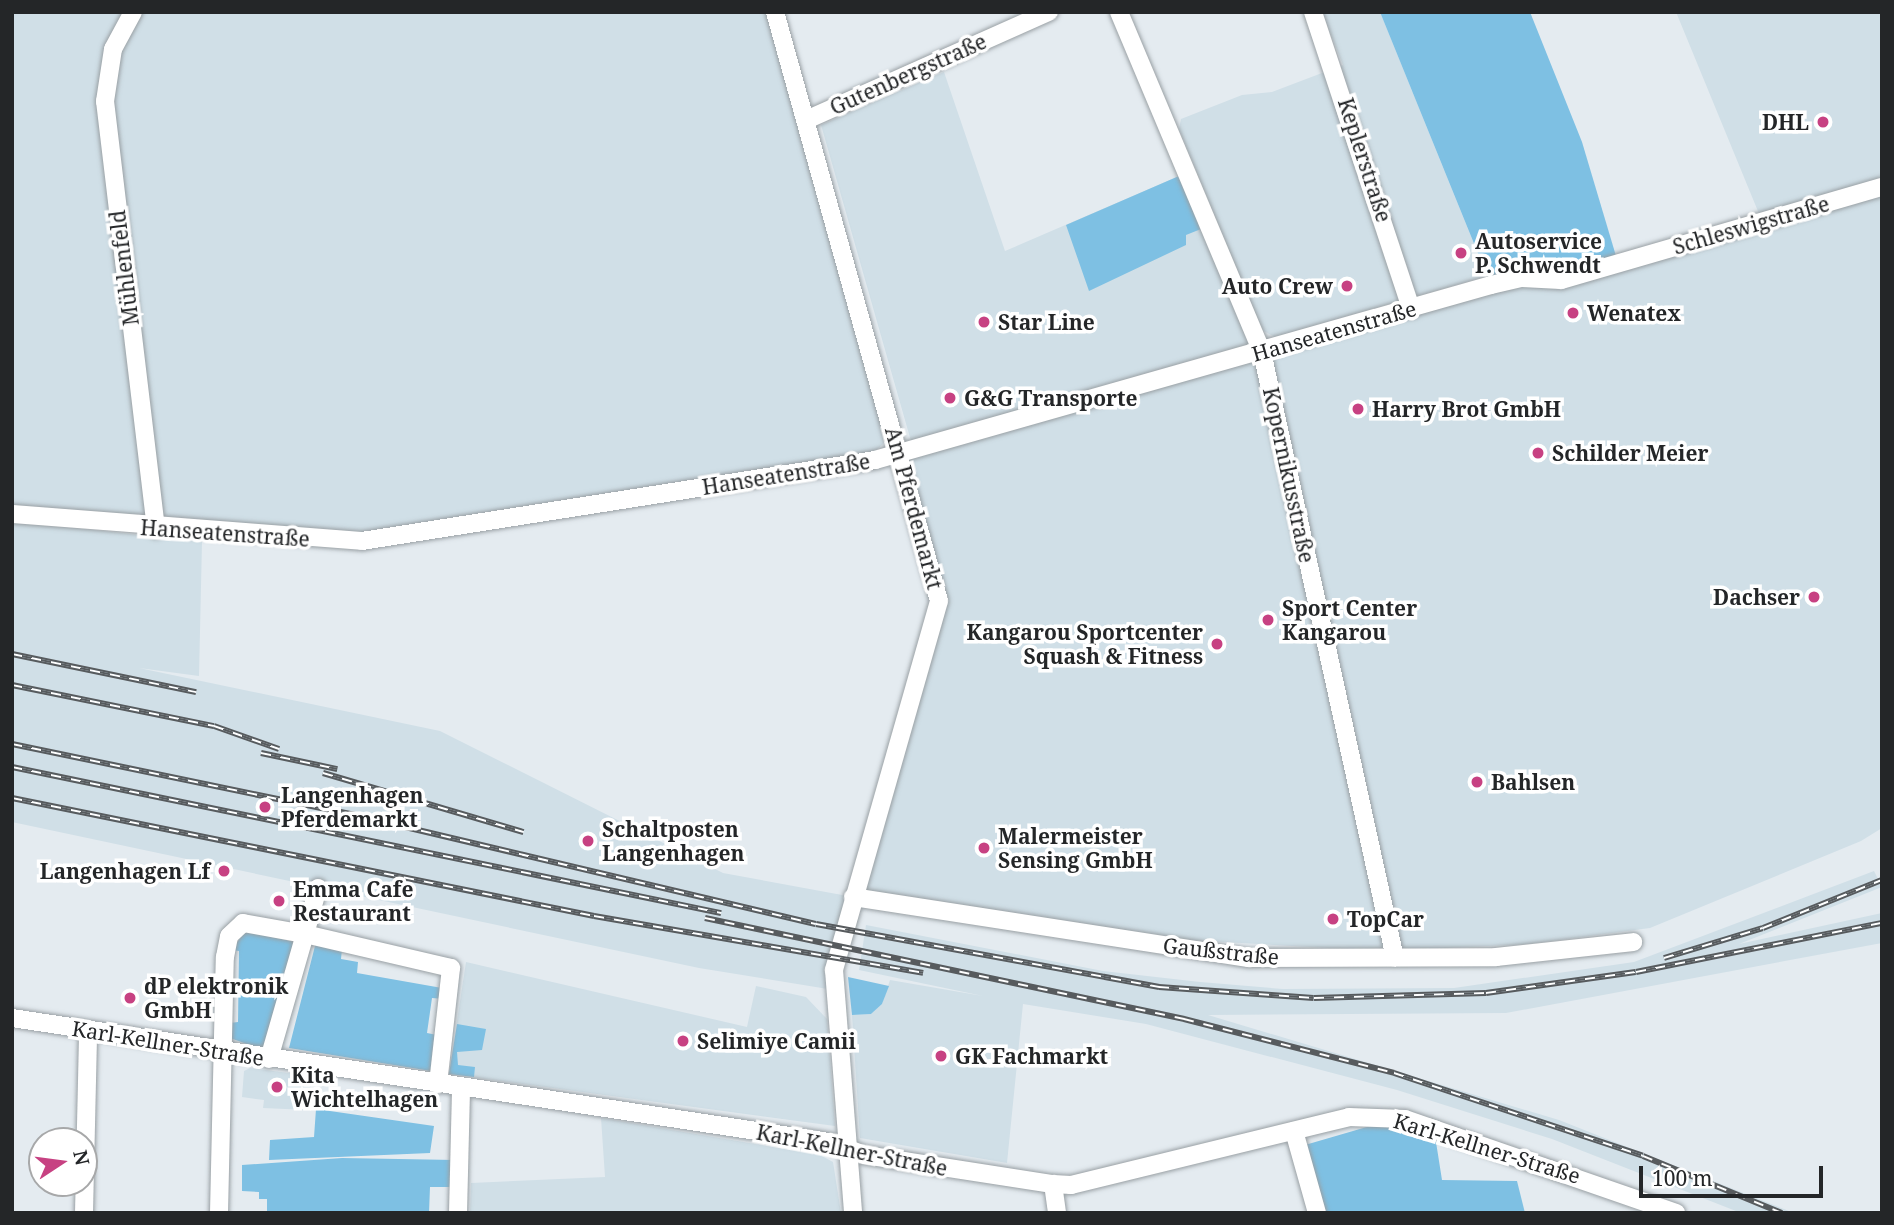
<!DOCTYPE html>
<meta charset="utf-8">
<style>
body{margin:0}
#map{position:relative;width:1894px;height:1225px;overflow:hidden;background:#e4ebf0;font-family:"Noto Serif",serif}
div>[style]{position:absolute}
.built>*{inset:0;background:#d0dfe7}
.green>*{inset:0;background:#7ec0e3}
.roads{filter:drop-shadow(0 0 2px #99a0a4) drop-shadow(0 0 2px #99a0a4)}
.minor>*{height:18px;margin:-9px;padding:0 9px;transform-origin:9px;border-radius:9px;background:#fff}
.rail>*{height:6px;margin-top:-3px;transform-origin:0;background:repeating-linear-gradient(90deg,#fff 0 10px,#575b5e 0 20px);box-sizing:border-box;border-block:2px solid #575b5e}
.dots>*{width:19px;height:19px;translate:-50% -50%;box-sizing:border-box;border:4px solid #fff;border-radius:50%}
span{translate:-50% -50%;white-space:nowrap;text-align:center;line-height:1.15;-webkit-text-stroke:7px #fff;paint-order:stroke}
.street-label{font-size:21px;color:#242628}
.poi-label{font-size:21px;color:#242628;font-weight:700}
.right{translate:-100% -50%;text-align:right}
.left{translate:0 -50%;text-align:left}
.frame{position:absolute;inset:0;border:14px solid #242628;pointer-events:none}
.north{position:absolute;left:28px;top:1127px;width:70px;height:70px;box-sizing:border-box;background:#fff;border:2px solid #a7a8a9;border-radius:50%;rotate:77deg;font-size:19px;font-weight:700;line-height:28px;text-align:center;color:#242628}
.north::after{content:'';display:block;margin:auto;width:24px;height:32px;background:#c74182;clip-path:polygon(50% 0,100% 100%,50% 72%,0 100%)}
.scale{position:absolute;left:1639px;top:1166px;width:184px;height:32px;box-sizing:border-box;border:4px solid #242628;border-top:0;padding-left:9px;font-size:21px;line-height:24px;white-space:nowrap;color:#242628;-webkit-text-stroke:5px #fff;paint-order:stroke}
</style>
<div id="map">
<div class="built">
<i style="clip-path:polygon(12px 12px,767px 12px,887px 433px,883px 444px,874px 452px,356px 535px,12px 508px)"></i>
<i style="clip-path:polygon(1322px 12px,1380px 12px,1487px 276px,1275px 337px,1262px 330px,1179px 129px,1181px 119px,1242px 95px,1272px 92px,1343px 65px)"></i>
<i style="clip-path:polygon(1676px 12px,1882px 12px,1882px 828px,1861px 841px,1650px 928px,1529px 944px,1381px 951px,1172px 939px,853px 898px,834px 990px,699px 968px,12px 822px,12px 521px,202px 542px,199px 676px,139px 668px,440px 731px,723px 873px,853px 897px,937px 626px,900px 454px,1762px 221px)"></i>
<i style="clip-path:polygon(944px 72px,1005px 251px,1179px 176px,1249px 344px,911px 441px,821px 125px)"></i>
<i style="clip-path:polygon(1874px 871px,1882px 887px,1739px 944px,1882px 913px,1882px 943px,1506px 1013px,1208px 1015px,1559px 1120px,1794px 1213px,1741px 1213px,1552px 1139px,1397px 1090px,1146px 1024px,1023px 1004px,1007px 1163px,860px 1138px,852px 1015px,871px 1014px,882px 1004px,890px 980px,983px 996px,859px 970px,866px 925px,1103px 971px,1200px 982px,1283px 989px,1454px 988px,1634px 962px)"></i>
<i style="clip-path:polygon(466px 962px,747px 1027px,756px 986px,806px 997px,827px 1019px,835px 1126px,449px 1074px)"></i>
<i style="clip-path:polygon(250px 1068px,312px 1076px,307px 1110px,263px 1108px,264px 1100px,242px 1097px,244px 1071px)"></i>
<i style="clip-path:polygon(601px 1118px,820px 1155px,833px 1162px,841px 1213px,470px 1213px,471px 1183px,605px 1177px)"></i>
</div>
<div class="green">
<i style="clip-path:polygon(1380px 12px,1530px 12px,1582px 142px,1616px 256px,1490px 283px)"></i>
<i style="clip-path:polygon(1179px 176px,1201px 229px,1186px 235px,1186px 245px,1089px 291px,1066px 225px)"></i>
<i style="clip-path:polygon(245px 931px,295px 942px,264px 1050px,230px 1038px,230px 1023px,238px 1022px,239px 951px,232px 950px)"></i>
<i style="clip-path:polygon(316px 942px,342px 949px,341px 959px,358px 962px,357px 973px,442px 988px,444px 999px,432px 998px,427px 1033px,442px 1036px,437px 1072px,289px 1048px)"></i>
<i style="clip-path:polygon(848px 977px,889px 986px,882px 1004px,871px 1014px,852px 1015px)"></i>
<i style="clip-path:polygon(457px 1024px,486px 1029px,482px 1050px,457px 1052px,458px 1065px,475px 1067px,474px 1077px,449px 1074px)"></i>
<i style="clip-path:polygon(316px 1109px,434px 1126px,430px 1153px,269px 1160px,270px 1140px,314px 1137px)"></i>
<i style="clip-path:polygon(1377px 1124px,1436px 1142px,1442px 1180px,1517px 1181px,1525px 1213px,1325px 1213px,1305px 1145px)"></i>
<i style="clip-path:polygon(342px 1158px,455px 1160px,453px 1187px,430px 1187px,429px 1213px,267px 1213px,267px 1199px,259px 1199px,259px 1192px,242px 1191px,242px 1165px)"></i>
</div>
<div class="roads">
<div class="minor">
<i style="left:133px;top:12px;width:42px;rotate:118.4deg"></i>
<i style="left:113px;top:49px;width:53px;rotate:98.7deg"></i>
<i style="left:105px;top:101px;width:431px;rotate:83.2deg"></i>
<i style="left:775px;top:12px;width:611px;rotate:74.44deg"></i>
<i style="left:939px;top:601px;width:384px;rotate:105.9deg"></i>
<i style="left:834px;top:970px;width:244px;rotate:85.5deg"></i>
<i style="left:1119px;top:12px;width:369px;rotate:67.2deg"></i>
<i style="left:1262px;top:352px;width:620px;rotate:77.62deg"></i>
<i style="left:1313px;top:12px;width:313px;rotate:71.7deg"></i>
<i style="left:806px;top:120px;width:266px;rotate:-24deg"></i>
<i style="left:12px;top:514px;width:351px;rotate:4.4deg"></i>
<i style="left:362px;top:541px;width:519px;rotate:-8.97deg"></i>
<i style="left:875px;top:460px;width:640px;rotate:-15.86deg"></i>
<i style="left:1491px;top:285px;width:32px;rotate:-13deg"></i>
<i style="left:1522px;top:278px;width:39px;rotate:3deg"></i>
<i style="left:1561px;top:280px;width:334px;rotate:-16.2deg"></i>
<i style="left:318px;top:888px;width:48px;rotate:105.8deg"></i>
<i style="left:305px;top:934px;width:150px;rotate:13.1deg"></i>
<i style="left:451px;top:968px;width:117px;rotate:96.4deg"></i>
<i style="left:853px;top:897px;width:401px;rotate:8.8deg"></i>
<i style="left:1249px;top:958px;width:247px;rotate:-0.2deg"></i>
<i style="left:1496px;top:957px;width:138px;rotate:-6.2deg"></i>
<i style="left:12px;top:1018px;width:826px;rotate:8.63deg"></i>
<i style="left:829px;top:1142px;width:38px;rotate:20deg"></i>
<i style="left:865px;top:1155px;width:190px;rotate:8.8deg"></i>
<i style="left:1053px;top:1184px;width:18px;rotate:3deg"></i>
<i style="left:1071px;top:1185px;width:286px;rotate:-13.7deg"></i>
<i style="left:1349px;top:1117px;width:56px;rotate:2deg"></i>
<i style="left:1405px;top:1119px;width:287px;rotate:19.1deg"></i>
<i style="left:1294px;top:1131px;width:85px;rotate:74.3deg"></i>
<i style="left:1053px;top:1184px;width:29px;rotate:82deg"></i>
<i style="left:84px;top:1213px;width:182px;rotate:-88.7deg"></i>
<i style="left:219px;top:1213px;width:256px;rotate:-88.7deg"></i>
<i style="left:225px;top:957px;width:21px;rotate:-79deg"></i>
<i style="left:229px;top:936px;width:19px;rotate:-43deg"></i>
<i style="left:243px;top:923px;width:63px;rotate:10.1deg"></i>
<i style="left:305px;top:934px;width:130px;rotate:106.1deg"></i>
<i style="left:458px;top:1213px;width:126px;rotate:-88.6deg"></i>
</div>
</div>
<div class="rail">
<i style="left:12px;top:654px;width:188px;rotate:11.7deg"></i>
<i style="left:12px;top:685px;width:206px;rotate:11.5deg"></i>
<i style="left:214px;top:726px;width:69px;rotate:19.5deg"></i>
<i style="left:12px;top:744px;width:359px;rotate:11.7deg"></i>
<i style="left:363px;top:817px;width:465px;rotate:13.3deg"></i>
<i style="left:816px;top:924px;width:349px;rotate:10.4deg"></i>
<i style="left:1159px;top:987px;width:155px;rotate:4.1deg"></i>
<i style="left:1314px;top:998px;width:172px;rotate:-1.7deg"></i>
<i style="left:1486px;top:993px;width:151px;rotate:-8deg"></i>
<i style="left:1636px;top:972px;width:251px;rotate:-11.3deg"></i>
<i style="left:261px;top:753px;width:78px;rotate:11.9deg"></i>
<i style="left:12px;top:767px;width:724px;rotate:11.64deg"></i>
<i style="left:323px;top:773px;width:209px;rotate:16.4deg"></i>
<i style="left:12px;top:798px;width:594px;rotate:11.46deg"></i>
<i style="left:594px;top:916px;width:334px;rotate:9.8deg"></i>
<i style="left:705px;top:918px;width:490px;rotate:11.9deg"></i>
<i style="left:1184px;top:1019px;width:217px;rotate:14.4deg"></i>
<i style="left:1394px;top:1073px;width:262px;rotate:18.4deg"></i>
<i style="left:1643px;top:1156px;width:150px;rotate:22.3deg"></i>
<i style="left:1664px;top:958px;width:103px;rotate:-16.9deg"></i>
<i style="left:1763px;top:928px;width:128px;rotate:-22deg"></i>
</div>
<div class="dots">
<i style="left:1823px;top:122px;background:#c74182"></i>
<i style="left:1461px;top:253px;background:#c74182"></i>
<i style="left:1347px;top:286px;background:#c74182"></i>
<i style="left:1573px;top:313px;background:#c74182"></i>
<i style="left:984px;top:322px;background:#c74182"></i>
<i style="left:950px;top:398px;background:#c74182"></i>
<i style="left:1358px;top:409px;background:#c74182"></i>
<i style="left:1538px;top:453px;background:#c74182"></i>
<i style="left:1814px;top:597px;background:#c74182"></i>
<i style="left:1268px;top:620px;background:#c74182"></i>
<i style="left:1217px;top:644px;background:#c74182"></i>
<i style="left:1477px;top:782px;background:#c74182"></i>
<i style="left:265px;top:807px;background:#c74182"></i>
<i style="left:588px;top:841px;background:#c74182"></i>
<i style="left:984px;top:848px;background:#c74182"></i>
<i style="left:224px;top:871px;background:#c74182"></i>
<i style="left:279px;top:901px;background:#c74182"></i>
<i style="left:1333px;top:919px;background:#c74182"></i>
<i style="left:130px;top:998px;background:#c74182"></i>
<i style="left:683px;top:1041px;background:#c74182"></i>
<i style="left:941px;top:1056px;background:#c74182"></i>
<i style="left:277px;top:1087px;background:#c74182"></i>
</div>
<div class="street-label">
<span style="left:908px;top:74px;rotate:-24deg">Gutenbergstraße</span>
<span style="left:1365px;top:160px;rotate:72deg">Keplerstraße</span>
<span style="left:1751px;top:225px;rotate:-16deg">Schleswigstraße</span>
<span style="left:124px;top:268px;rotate:-97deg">Mühlenfeld</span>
<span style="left:1334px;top:331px;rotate:-16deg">Hanseatenstraße</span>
<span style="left:786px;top:474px;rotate:-9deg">Hanseatenstraße</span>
<span style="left:1289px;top:475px;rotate:78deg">Kopernikusstraße</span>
<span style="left:914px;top:508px;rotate:75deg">Am Pferdemarkt</span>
<span style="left:225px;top:533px;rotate:4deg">Hanseatenstraße</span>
<span style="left:1221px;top:951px;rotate:6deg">Gaußstraße</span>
<span style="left:168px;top:1043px;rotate:9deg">Karl-Kellner-Straße</span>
<span style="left:1487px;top:1148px;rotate:17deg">Karl-Kellner-Straße</span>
<span style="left:852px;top:1150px;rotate:11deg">Karl-Kellner-Straße</span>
</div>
<div class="poi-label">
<span class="right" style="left:1809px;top:122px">DHL</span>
<span class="left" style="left:1475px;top:253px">Autoservice<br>P. Schwendt</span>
<span class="right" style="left:1333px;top:286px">Auto Crew</span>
<span class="left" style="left:1587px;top:313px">Wenatex</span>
<span class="left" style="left:998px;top:322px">Star Line</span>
<span class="left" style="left:964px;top:398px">G&amp;G Transporte</span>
<span class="left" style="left:1372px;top:409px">Harry Brot GmbH</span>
<span class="left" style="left:1552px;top:453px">Schilder Meier</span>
<span class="right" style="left:1800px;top:597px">Dachser</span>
<span class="left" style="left:1282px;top:620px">Sport Center<br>Kangarou</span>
<span class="right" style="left:1203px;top:644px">Kangarou Sportcenter<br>Squash &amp; Fitness</span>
<span class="left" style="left:1491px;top:782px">Bahlsen</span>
<span class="left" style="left:281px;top:807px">Langenhagen<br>Pferdemarkt</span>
<span class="left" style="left:602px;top:841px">Schaltposten<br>Langenhagen</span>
<span class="left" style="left:998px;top:848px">Malermeister<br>Sensing GmbH</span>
<span class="right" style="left:210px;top:871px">Langenhagen Lf</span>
<span class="left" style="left:293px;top:901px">Emma Cafe<br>Restaurant</span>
<span class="left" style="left:1347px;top:919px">TopCar</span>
<span class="left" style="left:144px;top:998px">dP elektronik<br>GmbH</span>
<span class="left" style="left:697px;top:1041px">Selimiye Camii</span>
<span class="left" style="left:955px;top:1056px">GK Fachmarkt</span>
<span class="left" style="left:291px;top:1087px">Kita<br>Wichtelhagen</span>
</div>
<div class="frame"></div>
<div class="north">N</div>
<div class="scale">100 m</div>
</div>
